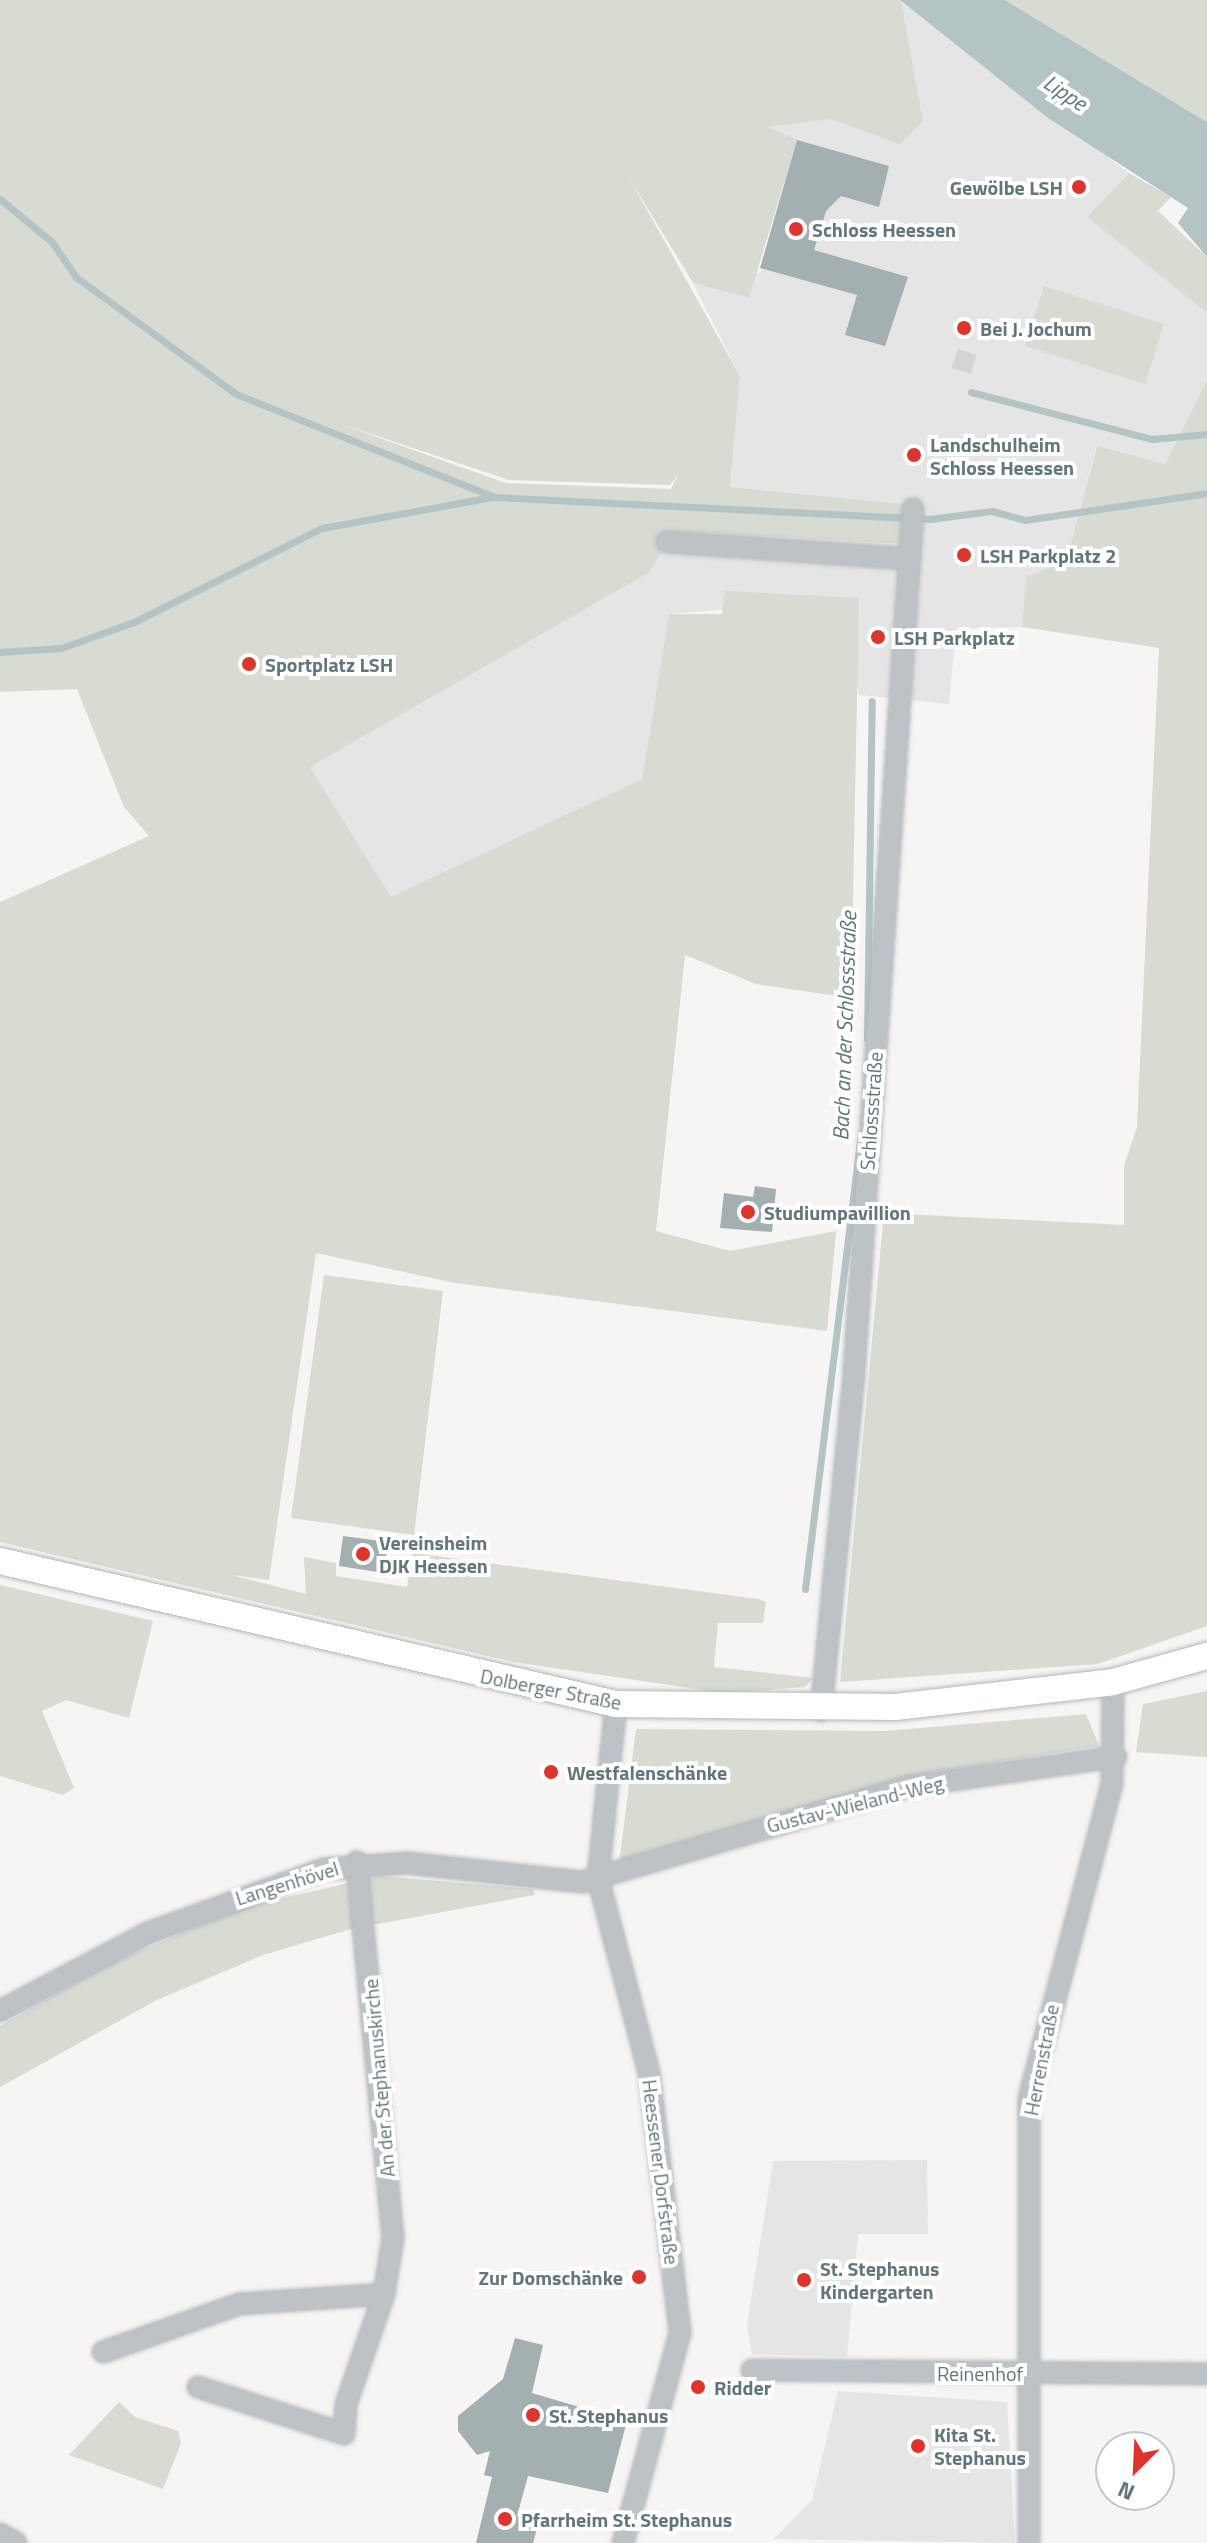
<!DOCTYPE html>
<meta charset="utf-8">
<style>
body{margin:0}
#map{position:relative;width:1207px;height:2543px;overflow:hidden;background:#f6f5f3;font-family:"Titillium Web",sans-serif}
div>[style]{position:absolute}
.built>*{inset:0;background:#e4e5e4}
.green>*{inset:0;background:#d7dbd2}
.water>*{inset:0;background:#b4c4c5}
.stream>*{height:7px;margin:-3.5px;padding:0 3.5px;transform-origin:3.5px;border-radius:3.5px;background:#b4c4c5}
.building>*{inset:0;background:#a4afb2}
.street-tunnel>*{height:20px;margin-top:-10px;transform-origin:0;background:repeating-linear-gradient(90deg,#d1d5d6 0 20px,transparent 0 30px)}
.roads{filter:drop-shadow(0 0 2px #b1b8bb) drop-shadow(0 0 2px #b1b8bb)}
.street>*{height:20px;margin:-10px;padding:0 10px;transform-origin:10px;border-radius:10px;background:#bcc2c5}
.secondary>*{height:26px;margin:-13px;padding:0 13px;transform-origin:13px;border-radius:13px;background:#fff}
.dots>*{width:22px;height:22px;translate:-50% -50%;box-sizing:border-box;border:4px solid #fff;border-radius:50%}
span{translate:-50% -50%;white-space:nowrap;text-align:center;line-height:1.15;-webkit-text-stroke:8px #fff;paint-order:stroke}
.poi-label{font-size:20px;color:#62767d;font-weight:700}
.right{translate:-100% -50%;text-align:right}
.left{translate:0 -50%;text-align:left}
.street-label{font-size:20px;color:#62767d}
.water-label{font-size:22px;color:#5d7678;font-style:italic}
.north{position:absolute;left:1095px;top:2431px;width:80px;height:80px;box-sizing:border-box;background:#fff;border:2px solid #c0c8cb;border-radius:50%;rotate:204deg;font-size:22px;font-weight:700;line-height:32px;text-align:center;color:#62767d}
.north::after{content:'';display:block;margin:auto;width:28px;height:36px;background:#dc352d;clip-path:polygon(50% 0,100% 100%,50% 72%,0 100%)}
</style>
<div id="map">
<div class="built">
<i style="clip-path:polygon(901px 0,1129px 173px,1087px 217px,1207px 313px,1207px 380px,1165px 464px,1096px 447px,1066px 561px,1026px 578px,1022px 627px,956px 629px,949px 704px,859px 695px,853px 673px,859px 598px,669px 614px,642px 779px,391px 898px,310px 767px,650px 572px,673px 531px,902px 544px,903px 504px,730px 487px,740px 376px,693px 283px,715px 288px,761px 272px,797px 141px,766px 127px,831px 119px,899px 145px,923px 121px)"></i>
<i style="clip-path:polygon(927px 2160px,928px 2234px,858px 2234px,847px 2357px,752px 2354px,747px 2325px,773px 2161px)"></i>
<i style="clip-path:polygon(838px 2391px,1007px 2402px,1015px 2543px,774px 2539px,812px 2500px)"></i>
</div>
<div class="green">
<i style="clip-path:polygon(evenodd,0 0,901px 0,923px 121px,900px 145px,831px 119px,768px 127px,797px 140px,749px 298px,693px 283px,628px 176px,740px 376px,730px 487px,904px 504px,902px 544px,673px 531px,650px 572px,310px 767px,391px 897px,642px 779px,669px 614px,722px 614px,725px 591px,859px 598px,851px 998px,756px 984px,685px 955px,656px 1231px,730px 1251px,836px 1231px,827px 1331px,455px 1283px,316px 1253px,269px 1580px,231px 1575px,306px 1594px,304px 1557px,336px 1563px,336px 1576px,407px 1587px,413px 1553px,758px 1599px,766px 1602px,763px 1623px,718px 1623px,714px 1667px,813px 1678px,805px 1687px,724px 1693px,513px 1662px,0 1542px,0 902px,149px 836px,124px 807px,77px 689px,0 692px,0 0,332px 421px,509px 480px,670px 485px,679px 473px,671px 489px,506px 483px,332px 421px)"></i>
<i style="clip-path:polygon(1005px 0,1207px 0,1207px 122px)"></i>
<i style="clip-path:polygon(1129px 173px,1171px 197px,1158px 211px,1207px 257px,1207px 313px,1087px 217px)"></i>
<i style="clip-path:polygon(1044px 286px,1164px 324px,1145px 384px,1025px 346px)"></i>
<i style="clip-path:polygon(1207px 380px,1207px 1626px,1098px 1664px,840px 1682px,884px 1213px,1124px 1225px,1124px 1166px,1137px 1127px,1159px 648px,1022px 627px,1026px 577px,1066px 561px,1097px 446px,1165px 464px)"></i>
<i style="clip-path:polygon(324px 1275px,443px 1291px,414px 1535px,291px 1518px)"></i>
<i style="clip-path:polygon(0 1585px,153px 1621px,129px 1718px,66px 1700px,42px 1711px,74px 1788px,63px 1795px,0 1776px)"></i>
<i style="clip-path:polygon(1207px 1691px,1207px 1757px,1136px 1752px,1143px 1704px)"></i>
<i style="clip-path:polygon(1086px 1714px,1099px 1746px,914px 1775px,619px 1864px,636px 1729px,885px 1731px)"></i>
<i style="clip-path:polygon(379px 1876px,533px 1889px,535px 1895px,351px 1929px,263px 1955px,157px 2000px,0 2087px,0 2026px,115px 1961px,248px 1906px)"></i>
<i style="clip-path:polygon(119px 2402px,135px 2417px,178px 2431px,181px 2443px,163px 2489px,69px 2455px)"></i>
</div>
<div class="water">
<i style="clip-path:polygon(900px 0,1005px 0,1207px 122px,1207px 257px,1178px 223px,1188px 208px,1048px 118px)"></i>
</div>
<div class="stream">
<i style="left:0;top:199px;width:67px;rotate:39.6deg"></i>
<i style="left:52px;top:242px;width:42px;rotate:55.6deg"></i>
<i style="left:76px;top:277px;width:198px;rotate:36.2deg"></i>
<i style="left:236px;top:394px;width:279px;rotate:21.7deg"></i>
<i style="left:495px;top:497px;width:436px;rotate:2.9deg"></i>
<i style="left:930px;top:519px;width:63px;rotate:-7.4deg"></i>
<i style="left:992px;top:511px;width:34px;rotate:15deg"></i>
<i style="left:1025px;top:520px;width:184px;rotate:-8.4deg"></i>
<i style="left:971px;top:392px;width:187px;rotate:14.6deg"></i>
<i style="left:1152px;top:439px;width:55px;rotate:-5.2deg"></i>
<i style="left:0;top:652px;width:61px;rotate:-3.8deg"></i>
<i style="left:61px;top:648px;width:77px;rotate:-19.6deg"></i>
<i style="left:134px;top:622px;width:210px;rotate:-26.6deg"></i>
<i style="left:322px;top:528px;width:173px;rotate:-10.3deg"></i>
<i style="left:867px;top:1039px;width:338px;rotate:-89.2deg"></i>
<i style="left:805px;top:1589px;width:453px;rotate:-83deg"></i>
</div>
<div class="building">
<i style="clip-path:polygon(797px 140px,889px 166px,879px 207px,841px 196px,826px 211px,814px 250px,908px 277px,885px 346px,845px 335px,857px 295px,760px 268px)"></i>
<i style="clip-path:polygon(755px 1186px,776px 1189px,772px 1232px,720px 1228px,724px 1193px,753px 1197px)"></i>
<i style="clip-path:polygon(343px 1536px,388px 1542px,384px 1573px,339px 1566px)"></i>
<i style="clip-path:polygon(515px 2338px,543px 2345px,532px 2393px,627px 2421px,608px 2493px,528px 2476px,517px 2516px,539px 2522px,533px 2543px,476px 2543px,492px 2477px,484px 2475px,490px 2451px,477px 2455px,458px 2431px,458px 2416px,503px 2379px)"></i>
</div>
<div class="street-tunnel">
<i style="left:961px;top:371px;width:26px;rotate:-72deg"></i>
</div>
<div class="roads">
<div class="street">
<i style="left:667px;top:542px;width:242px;rotate:4deg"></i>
<i style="left:616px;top:1704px;width:175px;rotate:95.9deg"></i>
<i style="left:598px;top:1878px;width:201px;rotate:75.3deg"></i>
<i style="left:649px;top:2072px;width:263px;rotate:83.2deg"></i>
<i style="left:680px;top:2333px;width:218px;rotate:105.2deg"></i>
<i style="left:821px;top:1711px;width:340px;rotate:-84.4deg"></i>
<i style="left:854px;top:1373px;width:866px;rotate:-86.09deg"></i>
<i style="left:0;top:2011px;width:167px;rotate:-27.8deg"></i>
<i style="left:148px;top:1933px;width:187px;rotate:-20deg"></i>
<i style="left:324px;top:1869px;width:83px;rotate:-4.1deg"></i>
<i style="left:407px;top:1863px;width:176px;rotate:6.2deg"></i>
<i style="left:582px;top:1882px;width:343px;rotate:-16.3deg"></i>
<i style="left:911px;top:1786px;width:207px;rotate:-8.1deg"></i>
<i style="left:103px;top:2352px;width:144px;rotate:-19.4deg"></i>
<i style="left:239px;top:2304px;width:145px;rotate:-3.9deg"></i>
<i style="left:384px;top:2294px;width:57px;rotate:-80.9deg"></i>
<i style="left:393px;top:2238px;width:378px;rotate:-95.5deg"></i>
<i style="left:752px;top:2370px;width:455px;rotate:0.5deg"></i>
<i style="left:198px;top:2387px;width:153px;rotate:17.8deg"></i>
<i style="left:344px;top:2434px;width:30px;rotate:-86deg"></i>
<i style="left:346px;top:2404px;width:116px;rotate:-70.9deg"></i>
<i style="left:0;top:2534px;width:18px;rotate:29deg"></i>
<i style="left:1029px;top:2543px;width:445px;rotate:-90deg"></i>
<i style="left:1029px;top:2098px;width:326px;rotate:-75.2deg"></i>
<i style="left:1112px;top:1783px;width:101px;rotate:-89.4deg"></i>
</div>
<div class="secondary">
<i style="left:0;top:1561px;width:632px;rotate:13.07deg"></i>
<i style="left:616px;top:1704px;width:279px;rotate:0.6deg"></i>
<i style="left:895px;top:1707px;width:219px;rotate:-6.5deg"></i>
<i style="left:1113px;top:1682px;width:98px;rotate:-15.5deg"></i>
</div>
</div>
<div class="dots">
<i style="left:1079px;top:187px;background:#dc352d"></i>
<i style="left:796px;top:229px;background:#dc352d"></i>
<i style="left:964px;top:328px;background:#dc352d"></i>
<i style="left:914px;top:455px;background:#dc352d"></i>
<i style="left:964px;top:555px;background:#dc352d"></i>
<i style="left:878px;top:637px;background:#dc352d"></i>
<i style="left:249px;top:664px;background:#dc352d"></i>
<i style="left:748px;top:1212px;background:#dc352d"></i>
<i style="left:363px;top:1554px;background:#dc352d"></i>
<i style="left:551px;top:1772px;background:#dc352d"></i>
<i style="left:639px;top:2277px;background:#dc352d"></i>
<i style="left:804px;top:2280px;background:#dc352d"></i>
<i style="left:698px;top:2387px;background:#dc352d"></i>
<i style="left:533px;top:2415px;background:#dc352d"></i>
<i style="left:918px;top:2446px;background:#dc352d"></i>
<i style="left:505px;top:2519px;background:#dc352d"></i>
</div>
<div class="poi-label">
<span class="right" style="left:1063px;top:187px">Gewölbe LSH</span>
<span class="left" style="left:812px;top:229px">Schloss Heessen</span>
<span class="left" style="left:980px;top:328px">Bei J. Jochum</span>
<span class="left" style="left:930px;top:456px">Landschulheim<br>Schloss Heessen</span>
<span class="left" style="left:980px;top:555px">LSH Parkplatz 2</span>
<span class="left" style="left:894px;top:637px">LSH Parkplatz</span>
<span class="left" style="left:265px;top:664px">Sportplatz LSH</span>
<span class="left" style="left:764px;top:1212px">Studiumpavillion</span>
<span class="left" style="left:379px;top:1554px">Vereinsheim<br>DJK Heessen</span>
<span class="left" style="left:567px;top:1772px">Westfalenschänke</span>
<span class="left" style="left:820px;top:2280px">St. Stephanus<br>Kindergarten</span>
<span class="right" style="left:623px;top:2277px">Zur Domschänke</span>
<span class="left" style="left:714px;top:2387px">Ridder</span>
<span class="left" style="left:549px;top:2415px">St. Stephanus</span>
<span class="left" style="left:934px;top:2446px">Kita St.<br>Stephanus</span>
<span class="left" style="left:521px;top:2519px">Pfarrheim St. Stephanus</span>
</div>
<div class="street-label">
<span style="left:871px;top:1111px;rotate:-86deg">Schlossstraße</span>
<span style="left:551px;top:1689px;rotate:11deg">Dolberger Straße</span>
<span style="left:855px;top:1804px;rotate:-14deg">Gustav-Wieland-Weg</span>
<span style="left:287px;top:1883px;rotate:-17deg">Langenhövel</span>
<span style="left:1041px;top:2060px;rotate:-79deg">Herrenstraße</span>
<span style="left:379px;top:2078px;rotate:-95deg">An der Stephanuskirche</span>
<span style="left:661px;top:2172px;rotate:83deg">Heessener Dorfstraße</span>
<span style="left:980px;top:2373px">Reinenhof</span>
</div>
<div class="water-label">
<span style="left:1065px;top:93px;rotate:33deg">Lippe</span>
<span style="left:845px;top:1026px;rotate:-88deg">Bach an der Schlossstraße</span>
</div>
<div class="north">N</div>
</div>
